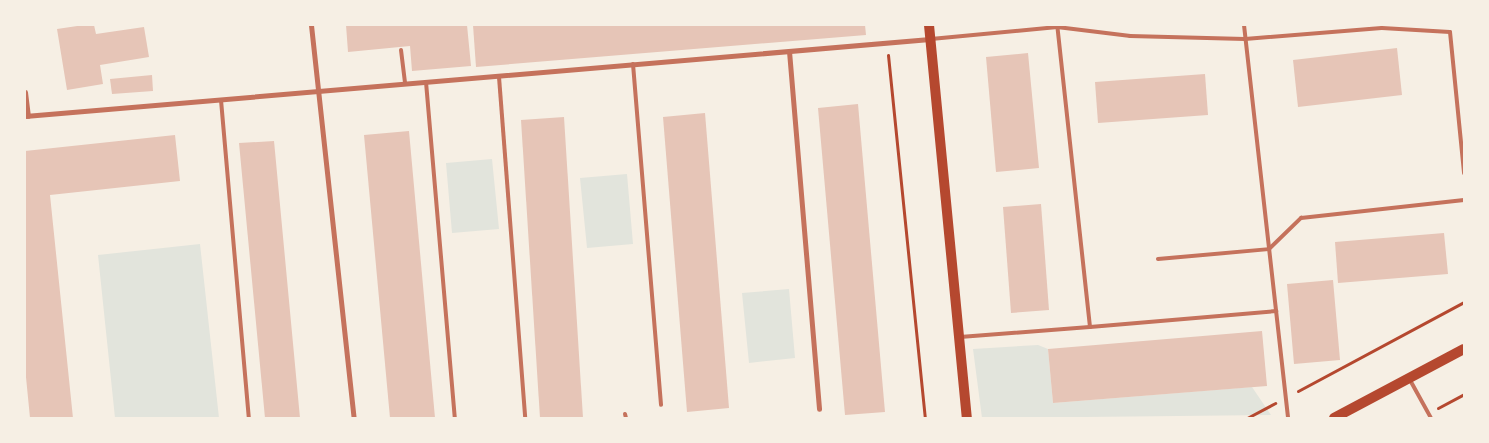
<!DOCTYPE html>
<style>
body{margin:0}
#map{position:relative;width:1489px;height:443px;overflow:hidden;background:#f6efe4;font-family:"Nunito Sans",sans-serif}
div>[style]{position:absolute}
.green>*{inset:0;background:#e2e4dc}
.building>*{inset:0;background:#e6c5b7}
.path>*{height:3px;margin:-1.5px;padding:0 1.5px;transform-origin:1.5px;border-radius:1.5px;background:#b5482f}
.service>*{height:4px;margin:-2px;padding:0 2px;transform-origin:2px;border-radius:2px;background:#c5725c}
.minor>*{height:5px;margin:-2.5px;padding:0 2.5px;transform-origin:2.5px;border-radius:2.5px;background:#c5725c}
.secondary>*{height:10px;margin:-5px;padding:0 5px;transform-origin:5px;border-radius:5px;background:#b5482f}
span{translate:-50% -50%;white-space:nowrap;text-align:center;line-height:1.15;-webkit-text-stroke:4px #f6efe4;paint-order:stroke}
.frame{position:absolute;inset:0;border:26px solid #f6efe4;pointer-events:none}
</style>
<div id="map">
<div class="green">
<i style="clip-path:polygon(492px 159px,499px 229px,452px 233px,446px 163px)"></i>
<i style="clip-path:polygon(627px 174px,633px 244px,587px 248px,580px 178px)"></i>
<i style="clip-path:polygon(200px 244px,219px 418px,115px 418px,98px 255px)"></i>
<i style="clip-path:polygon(789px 289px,795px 358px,749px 363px,742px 293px)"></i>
<i style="clip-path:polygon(1038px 345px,1048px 349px,1053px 403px,1252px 387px,1271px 415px,982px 418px,973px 349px)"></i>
</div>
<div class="building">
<i style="clip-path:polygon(84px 25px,94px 25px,96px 34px,144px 27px,149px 57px,100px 65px,103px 84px,67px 90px,57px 29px)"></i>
<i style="clip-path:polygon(346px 25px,467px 25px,471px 66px,412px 71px,410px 46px,348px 52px)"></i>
<i style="clip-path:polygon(473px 25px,865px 25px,866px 35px,476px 67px)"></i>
<i style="clip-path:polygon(1397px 48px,1402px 95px,1298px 107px,1293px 60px)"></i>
<i style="clip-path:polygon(1028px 53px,1039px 168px,996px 172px,986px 57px)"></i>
<i style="clip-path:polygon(1205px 74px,1208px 115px,1098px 123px,1095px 82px)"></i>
<i style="clip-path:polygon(152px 75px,153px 91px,112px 94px,110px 79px)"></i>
<i style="clip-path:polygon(858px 104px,885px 412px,845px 415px,818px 108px)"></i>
<i style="clip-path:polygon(705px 113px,729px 408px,687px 412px,663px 117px)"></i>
<i style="clip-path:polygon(564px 117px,583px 418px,540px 418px,521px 120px)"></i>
<i style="clip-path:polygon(409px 131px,435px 418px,390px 418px,364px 135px)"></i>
<i style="clip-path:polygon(175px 135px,180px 181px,50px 195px,73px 418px,30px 418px,25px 367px,25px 151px)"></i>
<i style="clip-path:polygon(274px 141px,300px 418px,265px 418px,239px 143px)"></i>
<i style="clip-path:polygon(1041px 204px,1049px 310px,1011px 313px,1003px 207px)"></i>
<i style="clip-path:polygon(1444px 233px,1448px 274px,1338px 283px,1335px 242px)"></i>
<i style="clip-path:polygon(1333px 280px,1340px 360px,1294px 364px,1287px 284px)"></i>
<i style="clip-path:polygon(1262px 331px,1267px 386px,1053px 403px,1048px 349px)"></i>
</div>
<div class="path">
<i style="left:888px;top:55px;width:365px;rotate:84.2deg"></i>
<i style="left:1298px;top:391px;width:188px;rotate:-28.2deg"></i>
<i style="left:1438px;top:408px;width:30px;rotate:-28deg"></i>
<i style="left:1247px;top:418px;width:32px;rotate:-28deg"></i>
</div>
<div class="service">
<i style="left:1244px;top:25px;width:395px;rotate:83.6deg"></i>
<i style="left:931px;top:39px;width:127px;rotate:-5.4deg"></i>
<i style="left:1057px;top:27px;width:74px;rotate:7deg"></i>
<i style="left:1130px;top:36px;width:115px;rotate:1.5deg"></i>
<i style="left:1245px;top:39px;width:137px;rotate:-4.6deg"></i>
<i style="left:1382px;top:28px;width:68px;rotate:3.4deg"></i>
<i style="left:1450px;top:32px;width:142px;rotate:84.3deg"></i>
<i style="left:401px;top:50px;width:34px;rotate:83deg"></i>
<i style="left:633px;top:64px;width:342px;rotate:85.3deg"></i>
<i style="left:499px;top:77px;width:342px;rotate:85.6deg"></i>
<i style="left:426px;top:82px;width:337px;rotate:85.1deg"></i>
<i style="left:221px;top:100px;width:319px;rotate:85deg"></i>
<i style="left:1158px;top:259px;width:111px;rotate:-5.1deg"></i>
<i style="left:1269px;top:249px;width:45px;rotate:-44.1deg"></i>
<i style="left:1301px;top:218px;width:164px;rotate:-6.3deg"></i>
<i style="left:1090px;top:327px;width:187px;rotate:-4.9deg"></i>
<i style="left:960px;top:337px;width:130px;rotate:-4.4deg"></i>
<i style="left:1090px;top:327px;width:304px;rotate:-96.2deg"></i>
<i style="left:1410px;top:380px;width:43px;rotate:61.1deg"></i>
<i style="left:625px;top:414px;width:4px;rotate:76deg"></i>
</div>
<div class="minor">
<i style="left:311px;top:25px;width:395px;rotate:83.8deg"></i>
<i style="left:789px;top:51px;width:359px;rotate:85.2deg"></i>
<i style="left:25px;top:92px;width:24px;rotate:83deg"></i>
<i style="left:25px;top:116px;width:908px;rotate:-4.86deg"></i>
</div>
<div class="secondary">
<i style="left:929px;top:25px;width:395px;rotate:84.5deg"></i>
<i style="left:1334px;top:418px;width:147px;rotate:-28deg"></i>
</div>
<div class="frame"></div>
</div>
